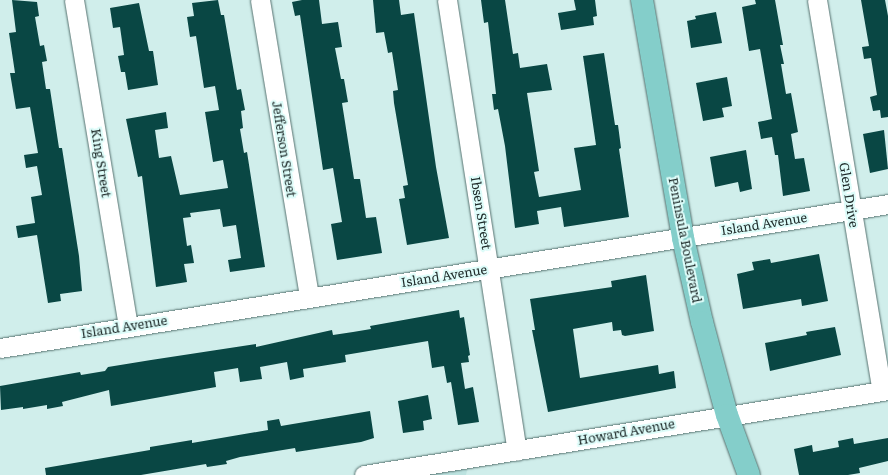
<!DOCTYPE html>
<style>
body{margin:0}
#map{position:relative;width:888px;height:475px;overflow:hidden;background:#d0eeeb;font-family:Literata,serif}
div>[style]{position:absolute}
.built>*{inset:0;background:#bce3e0}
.building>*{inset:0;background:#094744}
.roads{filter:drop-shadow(0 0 1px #577270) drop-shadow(0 0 1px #577270)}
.minor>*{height:19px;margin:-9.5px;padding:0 9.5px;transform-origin:9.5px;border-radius:9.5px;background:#fff}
.primary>*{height:22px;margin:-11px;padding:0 11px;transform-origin:11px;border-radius:11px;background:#84ceca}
span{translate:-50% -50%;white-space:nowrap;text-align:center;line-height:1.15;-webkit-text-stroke:4px #ddfcf9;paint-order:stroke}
.street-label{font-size:13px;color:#1e2a29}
</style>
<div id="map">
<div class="built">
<i style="clip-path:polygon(469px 462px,466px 475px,387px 475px)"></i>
</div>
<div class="building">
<i style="clip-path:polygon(12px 0,37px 2px,39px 16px,35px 17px,40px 46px,44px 45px,47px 61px,42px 62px,46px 89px,50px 89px,59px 148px,62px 148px,79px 256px,82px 291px,60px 294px,61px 301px,48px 303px,37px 235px,18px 238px,16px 226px,35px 223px,31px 197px,42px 195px,37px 166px,26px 168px,24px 155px,38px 153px,30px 107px,16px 109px,10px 73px,15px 73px,9px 33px,16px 32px)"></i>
<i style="clip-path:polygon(218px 0,221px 15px,224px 15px,237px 90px,241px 89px,245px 110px,241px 111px,243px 128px,240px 129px,244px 153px,247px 152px,265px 267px,230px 272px,228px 260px,241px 258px,236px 225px,223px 227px,220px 209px,190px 213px,191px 217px,183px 218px,187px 246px,191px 245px,194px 263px,184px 264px,187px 282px,156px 287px,142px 176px,138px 177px,126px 119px,166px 112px,168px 128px,155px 130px,159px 158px,171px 156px,180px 195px,228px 188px,223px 160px,213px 162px,205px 112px,219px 110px,215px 86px,204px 88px,196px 36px,190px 37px,187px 17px,194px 16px,192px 3px)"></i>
<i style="clip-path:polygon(302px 0,319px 0,322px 24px,338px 22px,342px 47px,335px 48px,341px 79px,344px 79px,348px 102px,342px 103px,354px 179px,360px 179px,366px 218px,376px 217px,382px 253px,337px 260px,331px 224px,342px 222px,333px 168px,323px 170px,300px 15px,295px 16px,292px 2px)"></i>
<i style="clip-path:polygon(373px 0,399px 0,401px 15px,414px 13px,436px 167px,449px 238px,407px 245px,399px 199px,405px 198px,403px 186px,408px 185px,394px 103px,393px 91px,398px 90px,392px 52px,388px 53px,384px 32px,376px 33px)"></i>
<i style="clip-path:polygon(481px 0,505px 0,513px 54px,518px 53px,520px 68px,547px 64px,552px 90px,527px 93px,539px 171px,534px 172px,539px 197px,581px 190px,574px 148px,596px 145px,583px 56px,604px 53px,615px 125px,618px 125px,621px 148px,619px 149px,629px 217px,564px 227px,561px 207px,537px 211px,539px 224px,515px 228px,505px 146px,498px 109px,494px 110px,492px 94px,496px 94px,488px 22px,484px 23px)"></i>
<i style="clip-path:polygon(574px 0,595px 0,597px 16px,593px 17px,594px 25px,561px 30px,558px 13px,576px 10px)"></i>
<i style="clip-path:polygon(755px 0,775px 0,783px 45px,780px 45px,784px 64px,781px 64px,786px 94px,791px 93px,798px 132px,791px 134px,795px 159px,804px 158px,810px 191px,783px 196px,778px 155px,775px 155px,772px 137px,761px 139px,758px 122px,772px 119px,760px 49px,749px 51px,742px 7px,756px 4px)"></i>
<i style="clip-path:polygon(861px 0,885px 0,888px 16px,888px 117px,881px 118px,880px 110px,873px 111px,870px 97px,877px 95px,871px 58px,864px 59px,862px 47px,869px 46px)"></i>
<i style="clip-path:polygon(139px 3px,149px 51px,153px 51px,158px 85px,128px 90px,125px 72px,121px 72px,118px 56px,124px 55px,120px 27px,113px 28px,110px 8px)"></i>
<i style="clip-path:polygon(716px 12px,722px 43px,691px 48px,687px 21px,696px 19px,695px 16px)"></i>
<i style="clip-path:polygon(727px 77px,732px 106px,722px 108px,724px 117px,703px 121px,696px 83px)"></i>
<i style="clip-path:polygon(884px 130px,888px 169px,870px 173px,863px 134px)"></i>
<i style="clip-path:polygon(746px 150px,752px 189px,740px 192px,738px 182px,715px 187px,710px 157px)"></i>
<i style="clip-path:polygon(819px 254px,828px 301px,802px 306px,801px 299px,743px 309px,737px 274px,754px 270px,752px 262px,770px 259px,771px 263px)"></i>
<i style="clip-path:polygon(646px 275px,654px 331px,625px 336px,622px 335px,621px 330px,613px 331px,612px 322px,573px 329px,580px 378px,658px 365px,659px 374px,674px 371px,676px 388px,548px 412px,532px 330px,535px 330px,530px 299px,612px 287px,611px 281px)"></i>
<i style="clip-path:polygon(459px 310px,460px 318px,464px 317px,470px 355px,468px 356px,469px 362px,461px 363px,465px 389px,473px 387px,479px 422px,458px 425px,451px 382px,447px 383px,444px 366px,432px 368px,428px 341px,345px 355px,346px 362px,303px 369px,304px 377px,290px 380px,287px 362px,260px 367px,262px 379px,240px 382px,238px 368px,214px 372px,216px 387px,111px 406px,109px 390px,62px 402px,63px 406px,47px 409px,47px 405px,23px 409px,23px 407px,1px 410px,0 386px,80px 372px,81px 375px,105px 371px,108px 367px,151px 360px,256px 344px,256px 347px,332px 330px,333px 335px,353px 332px,371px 329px,370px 326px)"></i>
<i style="clip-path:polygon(835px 327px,841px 355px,770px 371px,765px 343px,807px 335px,806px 332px)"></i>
<i style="clip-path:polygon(428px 395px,432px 419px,423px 421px,424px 430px,403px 433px,398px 401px)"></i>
<i style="clip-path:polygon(370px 411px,374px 438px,361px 442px,296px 452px,295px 448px,240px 457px,226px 461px,227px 464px,207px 467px,206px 464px,141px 475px,46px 475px,45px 468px,150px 450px,150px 447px,192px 440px,192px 443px,268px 430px,267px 421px,279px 419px,281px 426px)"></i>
<i style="clip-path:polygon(853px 438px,854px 444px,888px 438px,888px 461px,859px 468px,860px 473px,848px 475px,799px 475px,794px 449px,812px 445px,813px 452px,839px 447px,838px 441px)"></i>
</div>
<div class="roads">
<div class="minor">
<i style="left:74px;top:0;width:331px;rotate:80.6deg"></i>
<i style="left:260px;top:0;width:301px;rotate:80.6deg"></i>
<i style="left:447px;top:0;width:456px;rotate:81.2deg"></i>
<i style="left:817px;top:0;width:396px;rotate:80.6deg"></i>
<i style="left:0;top:348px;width:900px;rotate:-9.21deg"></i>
<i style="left:364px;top:475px;width:531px;rotate:-9.21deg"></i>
</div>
<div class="primary">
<i style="left:642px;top:0;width:242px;rotate:80.2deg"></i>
<i style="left:683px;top:238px;width:86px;rotate:77.3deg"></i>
<i style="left:702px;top:322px;width:96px;rotate:75deg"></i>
<i style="left:727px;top:415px;width:64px;rotate:69.9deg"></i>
</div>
</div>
<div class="street-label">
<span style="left:284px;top:149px;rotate:81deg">Jefferson Street</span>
<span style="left:101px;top:163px;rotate:81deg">King Street</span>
<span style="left:849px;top:195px;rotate:81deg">Glen Drive</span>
<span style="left:481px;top:213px;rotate:81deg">Ibsen Street</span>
<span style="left:764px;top:224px;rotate:-9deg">Island Avenue</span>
<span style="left:685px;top:240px;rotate:79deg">Peninsula Boulevard</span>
<span style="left:444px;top:276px;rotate:-9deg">Island Avenue</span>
<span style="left:124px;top:327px;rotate:-9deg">Island Avenue</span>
<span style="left:626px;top:432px;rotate:-10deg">Howard Avenue</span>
</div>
</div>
